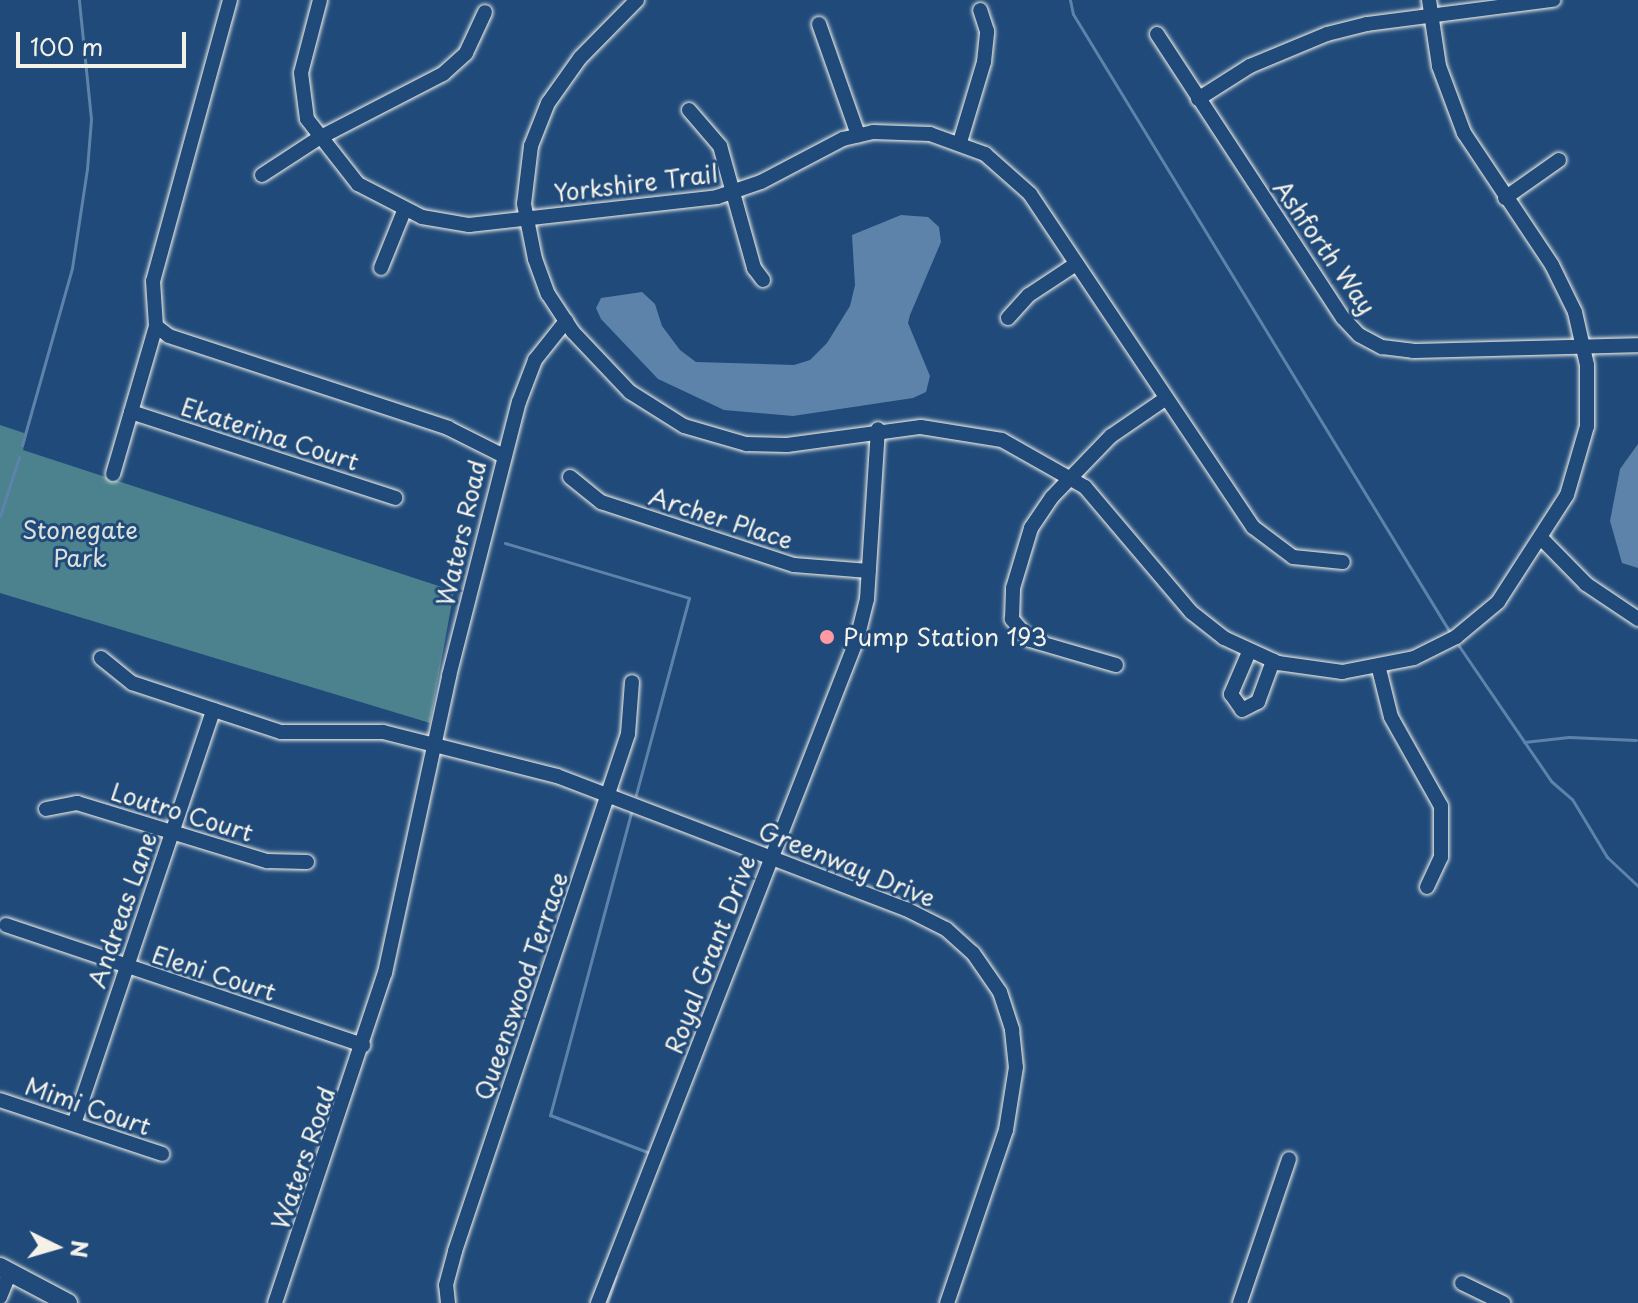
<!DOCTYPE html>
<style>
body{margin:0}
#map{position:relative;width:1638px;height:1303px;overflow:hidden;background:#1f4a7a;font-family:"Playpen Sans",sans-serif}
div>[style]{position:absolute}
.green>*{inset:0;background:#4c818e}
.water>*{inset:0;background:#5e83aa}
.stream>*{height:3px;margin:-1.5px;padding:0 1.5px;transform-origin:1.5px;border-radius:1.5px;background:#5e83aa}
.roads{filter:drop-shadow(0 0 2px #f4f1e8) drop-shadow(0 0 2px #f4f1e8)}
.minor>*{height:14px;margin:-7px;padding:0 7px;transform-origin:7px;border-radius:7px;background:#1f4a7a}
.major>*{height:18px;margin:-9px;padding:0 9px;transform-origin:9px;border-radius:9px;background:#1f4a7a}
.dots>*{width:22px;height:22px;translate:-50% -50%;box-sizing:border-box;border:4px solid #1f4a7a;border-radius:50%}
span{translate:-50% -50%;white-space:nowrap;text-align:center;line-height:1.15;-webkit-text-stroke:6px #1f4a7a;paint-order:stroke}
.street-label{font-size:24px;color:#f4f1e8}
.park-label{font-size:24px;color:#dbe0da}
.poi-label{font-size:24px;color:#f4f1e8}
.left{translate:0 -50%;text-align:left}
.north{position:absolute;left:16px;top:1207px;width:80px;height:80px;-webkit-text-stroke:6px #1f4a7a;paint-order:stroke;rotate:95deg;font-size:22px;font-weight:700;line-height:32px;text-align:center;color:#f4f1e8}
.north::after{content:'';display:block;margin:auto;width:28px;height:36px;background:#f4f1e8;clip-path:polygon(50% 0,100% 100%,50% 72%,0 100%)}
.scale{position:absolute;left:16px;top:32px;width:170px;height:36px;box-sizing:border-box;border:4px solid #f4f1e8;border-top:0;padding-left:10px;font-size:24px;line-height:28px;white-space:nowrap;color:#f4f1e8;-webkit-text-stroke:6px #1f4a7a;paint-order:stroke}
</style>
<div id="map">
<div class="green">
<i style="clip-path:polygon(0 425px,27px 434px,23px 450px,454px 591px,430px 723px,0 593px)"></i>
</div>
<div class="water">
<i style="clip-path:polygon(901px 215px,928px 217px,939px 227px,941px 242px,910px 315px,908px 323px,930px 376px,926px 392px,913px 398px,793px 416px,724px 410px,658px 379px,601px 319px,596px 308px,601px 298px,642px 292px,655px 304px,662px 326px,680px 350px,696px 362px,794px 365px,810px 360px,827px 343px,850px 306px,855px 285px,852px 235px)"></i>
<i style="clip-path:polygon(1638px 444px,1638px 568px,1622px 563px,1610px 521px,1620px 469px)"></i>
</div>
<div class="stream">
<i style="left:1070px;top:0;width:14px;rotate:78deg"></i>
<i style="left:1073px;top:14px;width:726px;rotate:58.63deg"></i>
<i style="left:22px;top:445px;width:184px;rotate:-74.2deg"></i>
<i style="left:72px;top:268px;width:100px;rotate:-81.4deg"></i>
<i style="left:87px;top:169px;width:50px;rotate:-85.4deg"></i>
<i style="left:91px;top:119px;width:120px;rotate:-95.8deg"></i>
<i style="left:0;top:516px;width:62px;rotate:-72.1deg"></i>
<i style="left:505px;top:543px;width:192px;rotate:16.6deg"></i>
<i style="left:689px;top:598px;width:204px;rotate:105.1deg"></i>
<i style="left:1459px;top:646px;width:163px;rotate:55.7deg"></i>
<i style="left:1551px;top:781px;width:28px;rotate:41deg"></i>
<i style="left:1572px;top:799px;width:68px;rotate:58.9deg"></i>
<i style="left:1607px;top:857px;width:42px;rotate:43.1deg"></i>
<i style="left:1524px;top:742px;width:45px;rotate:-6.3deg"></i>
<i style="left:1569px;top:737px;width:67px;rotate:2.6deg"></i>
<i style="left:631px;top:813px;width:313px;rotate:105deg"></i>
<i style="left:550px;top:1115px;width:107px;rotate:20.8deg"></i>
<i style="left:607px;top:1303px;width:28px;rotate:-72deg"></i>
</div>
<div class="roads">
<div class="minor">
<i style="left:230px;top:0;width:291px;rotate:105.3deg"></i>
<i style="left:153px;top:281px;width:45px;rotate:86.2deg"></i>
<i style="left:156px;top:326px;width:16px;rotate:38deg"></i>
<i style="left:169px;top:336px;width:294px;rotate:18.2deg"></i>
<i style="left:448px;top:428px;width:63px;rotate:26.6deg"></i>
<i style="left:320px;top:0;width:75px;rotate:104.6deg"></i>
<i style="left:301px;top:73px;width:46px;rotate:82.6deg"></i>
<i style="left:307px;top:119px;width:83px;rotate:51.9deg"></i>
<i style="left:358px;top:184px;width:72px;rotate:27.3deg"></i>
<i style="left:422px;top:217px;width:48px;rotate:9.7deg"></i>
<i style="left:469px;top:225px;width:250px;rotate:-6.4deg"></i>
<i style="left:717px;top:197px;width:46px;rotate:-18.8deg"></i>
<i style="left:761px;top:182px;width:93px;rotate:-27.7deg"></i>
<i style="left:843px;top:139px;width:31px;rotate:-13deg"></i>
<i style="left:873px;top:132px;width:57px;rotate:2deg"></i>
<i style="left:930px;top:134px;width:59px;rotate:20deg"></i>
<i style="left:985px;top:154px;width:60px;rotate:41.6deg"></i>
<i style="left:1030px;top:194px;width:401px;rotate:56.2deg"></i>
<i style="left:1253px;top:527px;width:50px;rotate:36.9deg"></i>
<i style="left:1293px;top:557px;width:50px;rotate:5.7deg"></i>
<i style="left:637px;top:0;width:81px;rotate:134.5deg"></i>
<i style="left:580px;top:58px;width:55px;rotate:125.4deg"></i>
<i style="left:548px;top:103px;width:46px;rotate:111.6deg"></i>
<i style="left:531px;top:146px;width:58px;rotate:96.9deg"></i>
<i style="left:524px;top:204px;width:56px;rotate:78.7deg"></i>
<i style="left:535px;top:259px;width:37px;rotate:70deg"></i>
<i style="left:548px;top:294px;width:45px;rotate:56.7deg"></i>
<i style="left:573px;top:332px;width:83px;rotate:46.5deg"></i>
<i style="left:630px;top:392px;width:64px;rotate:32.2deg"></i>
<i style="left:684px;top:426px;width:65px;rotate:16.2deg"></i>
<i style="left:746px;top:444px;width:41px;rotate:1.4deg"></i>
<i style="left:787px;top:445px;width:135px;rotate:-7.7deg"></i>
<i style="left:921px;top:427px;width:82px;rotate:9.1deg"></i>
<i style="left:1002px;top:440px;width:95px;rotate:29.5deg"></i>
<i style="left:1085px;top:487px;width:164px;rotate:49.7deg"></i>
<i style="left:1191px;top:612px;width:42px;rotate:38.2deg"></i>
<i style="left:1224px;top:638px;width:60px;rotate:24.8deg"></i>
<i style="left:1278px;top:663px;width:65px;rotate:8deg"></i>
<i style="left:1342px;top:672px;width:73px;rotate:-11deg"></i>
<i style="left:1414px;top:658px;width:47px;rotate:-26.6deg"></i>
<i style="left:1456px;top:637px;width:55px;rotate:-39.8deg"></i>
<i style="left:1498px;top:602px;width:127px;rotate:-57.2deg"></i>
<i style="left:1567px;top:495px;width:72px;rotate:-73.8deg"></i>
<i style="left:1587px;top:426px;width:61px;rotate:-90deg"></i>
<i style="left:1587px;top:365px;width:54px;rotate:-102.8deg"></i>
<i style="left:1575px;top:312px;width:52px;rotate:-116.1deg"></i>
<i style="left:1552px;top:265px;width:159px;rotate:-123.7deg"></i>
<i style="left:1464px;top:133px;width:72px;rotate:-110.5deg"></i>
<i style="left:1439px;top:66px;width:67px;rotate:-98.6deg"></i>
<i style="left:819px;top:24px;width:118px;rotate:70.6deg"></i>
<i style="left:1157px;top:34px;width:339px;rotate:56.8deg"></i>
<i style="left:1343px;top:318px;width:23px;rotate:47deg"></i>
<i style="left:1359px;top:335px;width:26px;rotate:28deg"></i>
<i style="left:1382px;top:347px;width:31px;rotate:7deg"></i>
<i style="left:1413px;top:351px;width:225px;rotate:-1.5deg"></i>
<i style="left:1198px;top:99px;width:62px;rotate:-32.4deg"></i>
<i style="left:1250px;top:66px;width:83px;rotate:-22.6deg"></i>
<i style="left:1327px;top:34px;width:41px;rotate:-14deg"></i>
<i style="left:1367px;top:24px;width:188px;rotate:-7.4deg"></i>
<i style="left:689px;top:110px;width:48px;rotate:49.3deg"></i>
<i style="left:720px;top:146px;width:127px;rotate:74.4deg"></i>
<i style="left:754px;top:268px;width:15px;rotate:53deg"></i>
<i style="left:960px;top:142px;width:84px;rotate:-73.3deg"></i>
<i style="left:984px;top:62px;width:31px;rotate:-84deg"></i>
<i style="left:987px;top:31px;width:22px;rotate:-108deg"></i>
<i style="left:262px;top:175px;width:68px;rotate:-33deg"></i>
<i style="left:319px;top:138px;width:140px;rotate:-27.3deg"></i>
<i style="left:443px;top:74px;width:31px;rotate:-42deg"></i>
<i style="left:466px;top:53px;width:45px;rotate:-65.1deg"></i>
<i style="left:1505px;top:198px;width:66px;rotate:-35.1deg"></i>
<i style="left:381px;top:268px;width:61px;rotate:-68deg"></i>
<i style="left:1008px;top:318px;width:31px;rotate:-48deg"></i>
<i style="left:1029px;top:295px;width:56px;rotate:-33.4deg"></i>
<i style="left:131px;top:412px;width:278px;rotate:18deg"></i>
<i style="left:113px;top:474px;width:154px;rotate:-73.8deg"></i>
<i style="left:570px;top:477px;width:40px;rotate:39deg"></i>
<i style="left:601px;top:502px;width:203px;rotate:18.1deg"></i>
<i style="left:794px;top:565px;width:75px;rotate:4.6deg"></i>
<i style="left:1542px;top:539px;width:63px;rotate:45.6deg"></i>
<i style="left:1586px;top:584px;width:63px;rotate:33.9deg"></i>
<i style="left:1249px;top:652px;width:46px;rotate:113.2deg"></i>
<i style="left:1231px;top:694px;width:19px;rotate:55deg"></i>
<i style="left:1242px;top:710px;width:18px;rotate:-27deg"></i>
<i style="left:1258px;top:702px;width:44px;rotate:-69.9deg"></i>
<i style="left:101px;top:658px;width:40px;rotate:39deg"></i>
<i style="left:132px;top:683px;width:157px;rotate:18.2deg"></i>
<i style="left:281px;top:732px;width:102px"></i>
<i style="left:383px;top:732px;width:179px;rotate:14.2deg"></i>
<i style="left:557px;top:776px;width:373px;rotate:20.9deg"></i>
<i style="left:906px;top:909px;width:45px;rotate:26.6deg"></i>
<i style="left:946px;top:929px;width:36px;rotate:42deg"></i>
<i style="left:973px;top:953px;width:47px;rotate:55.3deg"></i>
<i style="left:1000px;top:992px;width:40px;rotate:72deg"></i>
<i style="left:1012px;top:1030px;width:37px;rotate:84deg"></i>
<i style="left:1016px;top:1067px;width:64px;rotate:99deg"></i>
<i style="left:1006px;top:1130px;width:183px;rotate:108.8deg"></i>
<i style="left:1116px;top:665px;width:90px;rotate:-163.8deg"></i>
<i style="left:1030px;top:640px;width:28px;rotate:-131deg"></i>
<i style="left:1012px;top:619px;width:31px;rotate:-88deg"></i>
<i style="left:1013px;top:588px;width:63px;rotate:-73.3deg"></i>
<i style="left:1031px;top:528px;width:37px;rotate:-56deg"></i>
<i style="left:1052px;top:497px;width:85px;rotate:-46deg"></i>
<i style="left:1111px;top:436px;width:65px;rotate:-34.4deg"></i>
<i style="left:1379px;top:669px;width:49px;rotate:76deg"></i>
<i style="left:1391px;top:717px;width:102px;rotate:60.7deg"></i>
<i style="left:1441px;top:806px;width:51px;rotate:90deg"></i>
<i style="left:1441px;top:857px;width:33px;rotate:115deg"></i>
<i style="left:46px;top:809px;width:32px;rotate:-11deg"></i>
<i style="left:77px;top:803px;width:199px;rotate:17deg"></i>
<i style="left:267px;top:861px;width:40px;rotate:1.4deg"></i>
<i style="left:6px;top:925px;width:377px;rotate:18.6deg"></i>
<i style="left:0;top:1100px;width:171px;rotate:18.4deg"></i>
<i style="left:74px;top:1124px;width:437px;rotate:-71.4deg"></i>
<i style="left:1462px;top:1283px;width:46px;rotate:26deg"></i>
<i style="left:0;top:1297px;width:27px;rotate:-68deg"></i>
<i style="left:275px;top:1303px;width:348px;rotate:-71.6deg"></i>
<i style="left:385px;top:973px;width:304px;rotate:-77.8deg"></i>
<i style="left:449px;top:676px;width:283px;rotate:-75.7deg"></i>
<i style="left:519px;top:402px;width:45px;rotate:-69.1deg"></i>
<i style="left:535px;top:360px;width:50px;rotate:-51.5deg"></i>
<i style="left:448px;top:1303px;width:18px;rotate:-96deg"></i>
<i style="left:446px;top:1285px;width:35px;rotate:-75deg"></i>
<i style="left:455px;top:1251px;width:545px;rotate:-71.5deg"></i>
<i style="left:628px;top:734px;width:52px;rotate:-85.6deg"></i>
<i style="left:598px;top:1303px;width:713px;rotate:-68.69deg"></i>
<i style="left:857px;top:639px;width:41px;rotate:-76deg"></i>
<i style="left:867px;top:599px;width:170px;rotate:-86.3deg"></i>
<i style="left:1240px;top:1303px;width:152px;rotate:-71.2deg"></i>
</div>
<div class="major">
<i style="left:0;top:1267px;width:77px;rotate:27.9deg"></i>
</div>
</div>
<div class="dots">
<i style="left:827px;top:637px;background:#ff9aa2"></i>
</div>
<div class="street-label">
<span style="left:636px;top:183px;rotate:-7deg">Yorkshire Trail</span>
<span style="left:1325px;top:247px;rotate:55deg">Ashforth Way</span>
<span style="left:270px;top:434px;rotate:18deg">Ekaterina Court</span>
<span style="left:721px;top:518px;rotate:18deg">Archer Place</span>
<span style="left:461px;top:533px;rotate:-77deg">Waters Road</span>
<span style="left:182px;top:812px;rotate:17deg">Loutro Court</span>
<span style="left:847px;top:864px;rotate:22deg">Greenway Drive</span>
<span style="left:122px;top:910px;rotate:-71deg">Andreas Lane</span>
<span style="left:710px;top:954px;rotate:-69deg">Royal Grant Drive</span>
<span style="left:214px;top:973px;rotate:18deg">Eleni Court</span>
<span style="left:521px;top:986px;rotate:-71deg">Queenswood Terrace</span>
<span style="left:88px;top:1106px;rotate:19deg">Mimi Court</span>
<span style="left:303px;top:1158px;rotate:-71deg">Waters Road</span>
</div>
<div class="park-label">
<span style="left:80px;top:544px">Stonegate<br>Park</span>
</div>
<div class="poi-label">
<span class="left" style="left:843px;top:637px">Pump Station 193</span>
</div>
<div class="north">N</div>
<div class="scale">100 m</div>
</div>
